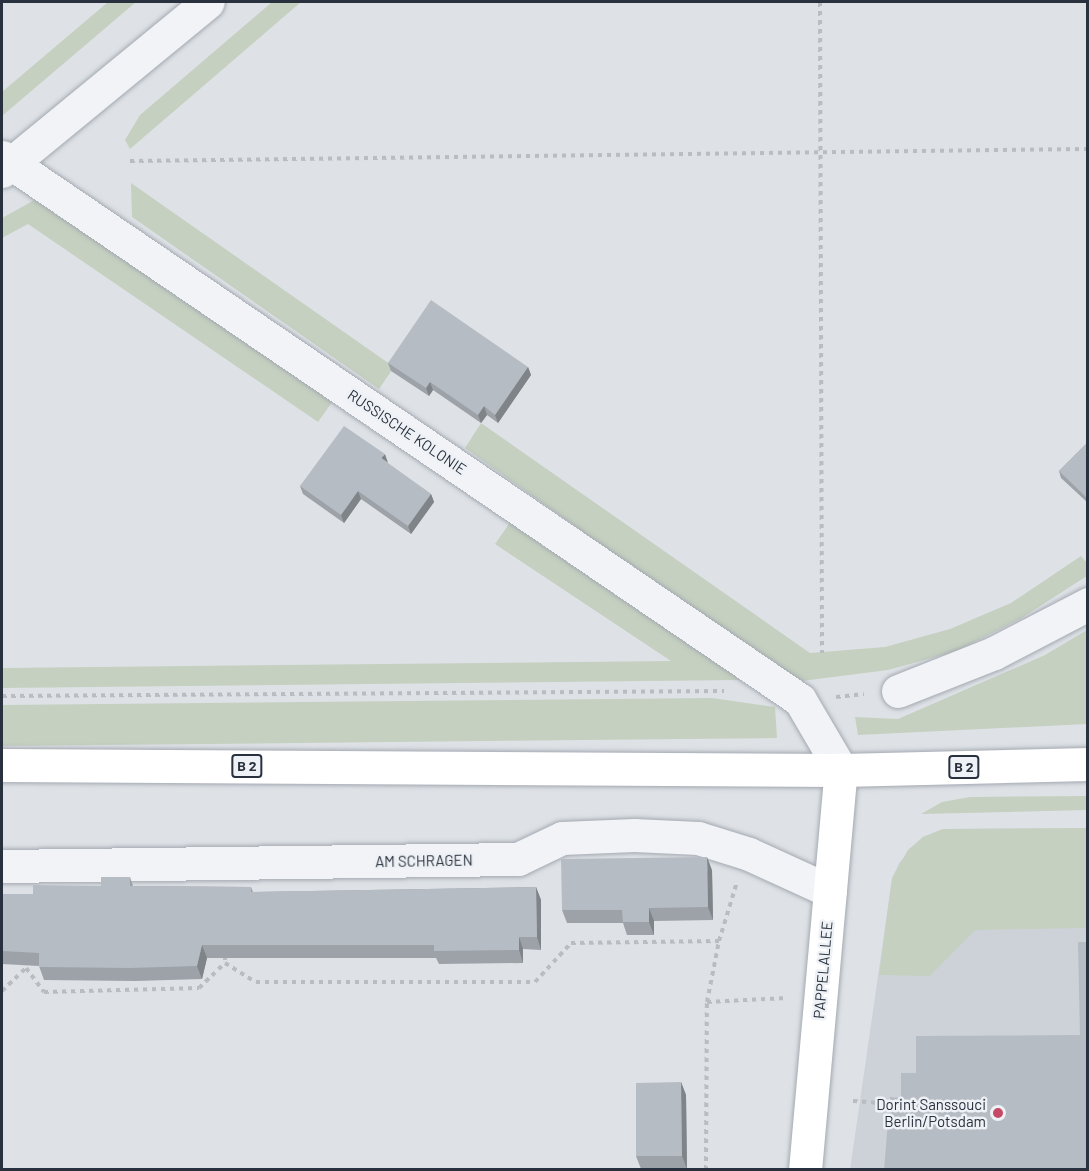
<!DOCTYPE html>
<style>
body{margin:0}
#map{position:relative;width:1089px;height:1171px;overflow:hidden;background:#dee2e7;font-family:Barlow,sans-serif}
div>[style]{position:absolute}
.built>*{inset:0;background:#cdd2d9}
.green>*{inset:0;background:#c5d0c0}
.path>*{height:4px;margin-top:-2px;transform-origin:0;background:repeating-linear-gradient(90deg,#b9bdc2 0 4.5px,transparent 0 9px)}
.roads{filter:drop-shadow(0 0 2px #a4a9b1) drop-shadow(0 0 2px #a4a9b1)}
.street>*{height:33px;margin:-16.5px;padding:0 16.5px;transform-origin:16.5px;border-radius:16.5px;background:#f1f3f6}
.secondary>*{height:33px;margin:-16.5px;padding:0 16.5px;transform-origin:16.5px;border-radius:16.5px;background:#fff}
.primary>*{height:33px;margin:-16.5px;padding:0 16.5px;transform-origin:16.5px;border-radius:16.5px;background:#fff}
.wall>*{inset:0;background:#9da2a8}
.shaded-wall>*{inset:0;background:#7f8488}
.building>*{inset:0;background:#b6bcc3}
.dots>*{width:16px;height:16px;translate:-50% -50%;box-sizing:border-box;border:3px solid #eef1f5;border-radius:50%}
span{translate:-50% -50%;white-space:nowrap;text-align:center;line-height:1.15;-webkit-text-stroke:5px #eef1f5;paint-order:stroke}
.shield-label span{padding:2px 4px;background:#eef1f5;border:2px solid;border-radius:4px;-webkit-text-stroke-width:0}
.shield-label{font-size:14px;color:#28313d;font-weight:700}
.street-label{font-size:15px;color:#28313d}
.poi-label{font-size:15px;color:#28313d}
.right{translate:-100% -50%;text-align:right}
.frame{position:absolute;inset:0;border:3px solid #28313d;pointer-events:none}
</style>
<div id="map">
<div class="built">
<i style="clip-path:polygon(1087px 828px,1087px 1169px,850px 1170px,892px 879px,899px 863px,923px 837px,943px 829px)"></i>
</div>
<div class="green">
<i style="clip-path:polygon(108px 2px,136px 2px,2px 116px,2px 92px)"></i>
<i style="clip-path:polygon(272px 2px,301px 2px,130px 149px,125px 140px,140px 115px)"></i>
<i style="clip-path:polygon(131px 183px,394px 367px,379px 389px,132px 217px)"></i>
<i style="clip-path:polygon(40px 197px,335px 398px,318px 422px,28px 224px,2px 238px,2px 218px)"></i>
<i style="clip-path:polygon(481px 423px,810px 653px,885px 647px,950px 629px,1011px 603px,1081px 556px,1087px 563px,1087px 576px,1020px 619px,957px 651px,888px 670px,794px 682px,465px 448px)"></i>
<i style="clip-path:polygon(511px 521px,742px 680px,2px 688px,2px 668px,671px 661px,495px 544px)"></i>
<i style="clip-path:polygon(1087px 630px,1087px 724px,858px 735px,855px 717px,898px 719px,1045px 655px)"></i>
<i style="clip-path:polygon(712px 698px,775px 707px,777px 738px,2px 746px,2px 705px)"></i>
<i style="clip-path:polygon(1087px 796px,1087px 810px,921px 814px,942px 802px,970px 797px)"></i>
<i style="clip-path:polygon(1087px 828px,1087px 928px,975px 930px,930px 976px,879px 975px,892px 878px,908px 850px,923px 837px,943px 829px)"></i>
</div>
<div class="path">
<i style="left:820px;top:2px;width:651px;rotate:89.82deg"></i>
<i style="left:130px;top:161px;width:958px;rotate:-0.72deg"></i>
<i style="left:2px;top:696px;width:722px;rotate:-0.4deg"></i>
<i style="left:836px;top:697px;width:28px;rotate:-6deg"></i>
<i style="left:225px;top:955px;width:8px;rotate:90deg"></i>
<i style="left:225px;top:963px;width:36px;rotate:32deg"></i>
<i style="left:256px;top:982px;width:279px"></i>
<i style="left:535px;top:982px;width:53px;rotate:-47.3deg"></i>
<i style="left:571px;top:943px;width:148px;rotate:-0.8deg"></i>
<i style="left:26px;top:961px;width:7px;rotate:90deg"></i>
<i style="left:26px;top:968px;width:30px;rotate:53deg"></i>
<i style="left:44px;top:992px;width:155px;rotate:-1.5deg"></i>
<i style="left:199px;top:988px;width:36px;rotate:-44deg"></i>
<i style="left:2px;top:991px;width:33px;rotate:-44deg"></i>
<i style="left:707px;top:1002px;width:80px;rotate:-2.9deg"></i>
<i style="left:853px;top:1101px;width:41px;rotate:4.2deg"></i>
<i style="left:706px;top:1170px;width:168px;rotate:-89.7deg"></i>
<i style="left:707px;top:1002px;width:62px;rotate:-78.9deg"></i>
<i style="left:719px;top:941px;width:59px;rotate:-73.1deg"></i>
</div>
<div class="roads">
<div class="street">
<i style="left:2px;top:157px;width:965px;rotate:34.23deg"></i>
<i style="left:800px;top:700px;width:81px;rotate:59.6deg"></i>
<i style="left:2px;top:171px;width:266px;rotate:-39.4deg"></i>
<i style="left:898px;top:691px;width:103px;rotate:-21.6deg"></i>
<i style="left:994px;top:653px;width:106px;rotate:-27.5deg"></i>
<i style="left:2px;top:866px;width:516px;rotate:-0.78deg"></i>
<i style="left:518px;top:859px;width:49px;rotate:-25.5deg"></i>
<i style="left:562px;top:838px;width:72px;rotate:-2.4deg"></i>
<i style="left:634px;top:835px;width:64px;rotate:2.7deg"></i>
<i style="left:698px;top:838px;width:53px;rotate:17.4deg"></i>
<i style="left:749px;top:854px;width:89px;rotate:24.6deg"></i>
</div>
<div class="secondary">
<i style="left:805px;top:1170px;width:402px;rotate:-84.9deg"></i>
</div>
<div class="primary">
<i style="left:2px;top:765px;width:839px;rotate:0.34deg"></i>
<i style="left:841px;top:770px;width:247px;rotate:-1.4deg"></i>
</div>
</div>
<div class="wall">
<i style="clip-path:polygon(388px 363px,528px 367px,531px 375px,498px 423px,487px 415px,481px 423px,433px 390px,429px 396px,391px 371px)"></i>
<i style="clip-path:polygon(1088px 442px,1088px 503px,1061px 478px,1059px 471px)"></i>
<i style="clip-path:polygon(387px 463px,431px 494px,434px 502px,411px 534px,361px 499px,344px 523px,303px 494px,300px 486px)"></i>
<i style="clip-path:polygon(712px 870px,713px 920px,654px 921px,654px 935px,627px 935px,623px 923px,567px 923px,562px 910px)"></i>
<i style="clip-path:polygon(130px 877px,133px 886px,251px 887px,253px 892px,536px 887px,541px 900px,541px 950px,523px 949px,523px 963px,439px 964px,436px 958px,207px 958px,202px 979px,135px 981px,44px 980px,39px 966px,2px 964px,2px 894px,33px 894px,101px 886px)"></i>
<i style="clip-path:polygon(681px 1082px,686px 1095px,687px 1169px,641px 1169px,636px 1156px)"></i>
</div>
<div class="shaded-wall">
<i style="clip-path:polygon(528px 367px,531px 375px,498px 423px,495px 415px)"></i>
<i style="clip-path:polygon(430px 382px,433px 390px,429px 396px,426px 388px)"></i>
<i style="clip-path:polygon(484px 406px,487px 415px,481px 423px,478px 415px)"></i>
<i style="clip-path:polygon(385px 454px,388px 463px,381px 458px)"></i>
<i style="clip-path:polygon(358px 491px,361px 499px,344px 523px,341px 515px)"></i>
<i style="clip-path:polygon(431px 494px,434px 502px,411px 534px,408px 526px)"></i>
<i style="clip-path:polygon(707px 857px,712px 870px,713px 920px,708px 907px)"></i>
<i style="clip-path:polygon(536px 887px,541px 900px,541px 950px,537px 937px)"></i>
<i style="clip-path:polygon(649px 908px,654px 921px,654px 935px,649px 922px)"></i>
<i style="clip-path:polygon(519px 937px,523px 949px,523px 963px,519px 950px)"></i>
<i style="clip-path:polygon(202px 945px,207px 958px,202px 979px,197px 966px)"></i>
<i style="clip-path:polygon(681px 1082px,686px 1095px,687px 1169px,682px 1156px)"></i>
</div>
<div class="building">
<i style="clip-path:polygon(431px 300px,528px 367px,495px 415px,484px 406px,478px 415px,430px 382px,426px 388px,388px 363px)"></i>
<i style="clip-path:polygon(344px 426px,385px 454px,381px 458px,431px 494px,408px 526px,358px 491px,341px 515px,300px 486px)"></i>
<i style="clip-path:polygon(1088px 442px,1088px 499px,1059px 471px)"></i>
<i style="clip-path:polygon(707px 857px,708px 907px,649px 908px,649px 922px,623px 922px,622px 910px,562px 910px,561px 859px)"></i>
<i style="clip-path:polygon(101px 877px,130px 877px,130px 886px,251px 887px,251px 892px,536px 887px,537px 937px,519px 937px,519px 950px,434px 951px,434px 945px,202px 945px,197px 966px,130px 968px,39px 967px,39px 953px,2px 951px,2px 894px,33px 894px,33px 885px,101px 886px)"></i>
<i style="clip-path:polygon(1078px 942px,1088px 942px,1088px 1170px,884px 1170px,890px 1097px,901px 1098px,901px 1073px,916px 1073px,916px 1036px,1080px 1035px)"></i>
<i style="clip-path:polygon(681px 1082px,682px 1156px,636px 1156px,636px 1083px)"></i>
</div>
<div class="dots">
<i style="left:998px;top:1113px;background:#c64966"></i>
</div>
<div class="shield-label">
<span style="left:247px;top:766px">B 2</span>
<span style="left:964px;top:767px">B 2</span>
</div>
<div class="street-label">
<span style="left:407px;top:432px;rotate:34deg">RUSSISCHE KOLONIE</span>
<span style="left:424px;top:861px;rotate:-1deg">AM SCHRAGEN</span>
<span style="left:823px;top:970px;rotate:-85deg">PAPPELALLEE</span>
</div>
<div class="poi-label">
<span class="right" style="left:986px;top:1113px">Dorint Sanssouci<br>Berlin/Potsdam</span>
</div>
<div class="frame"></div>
</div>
